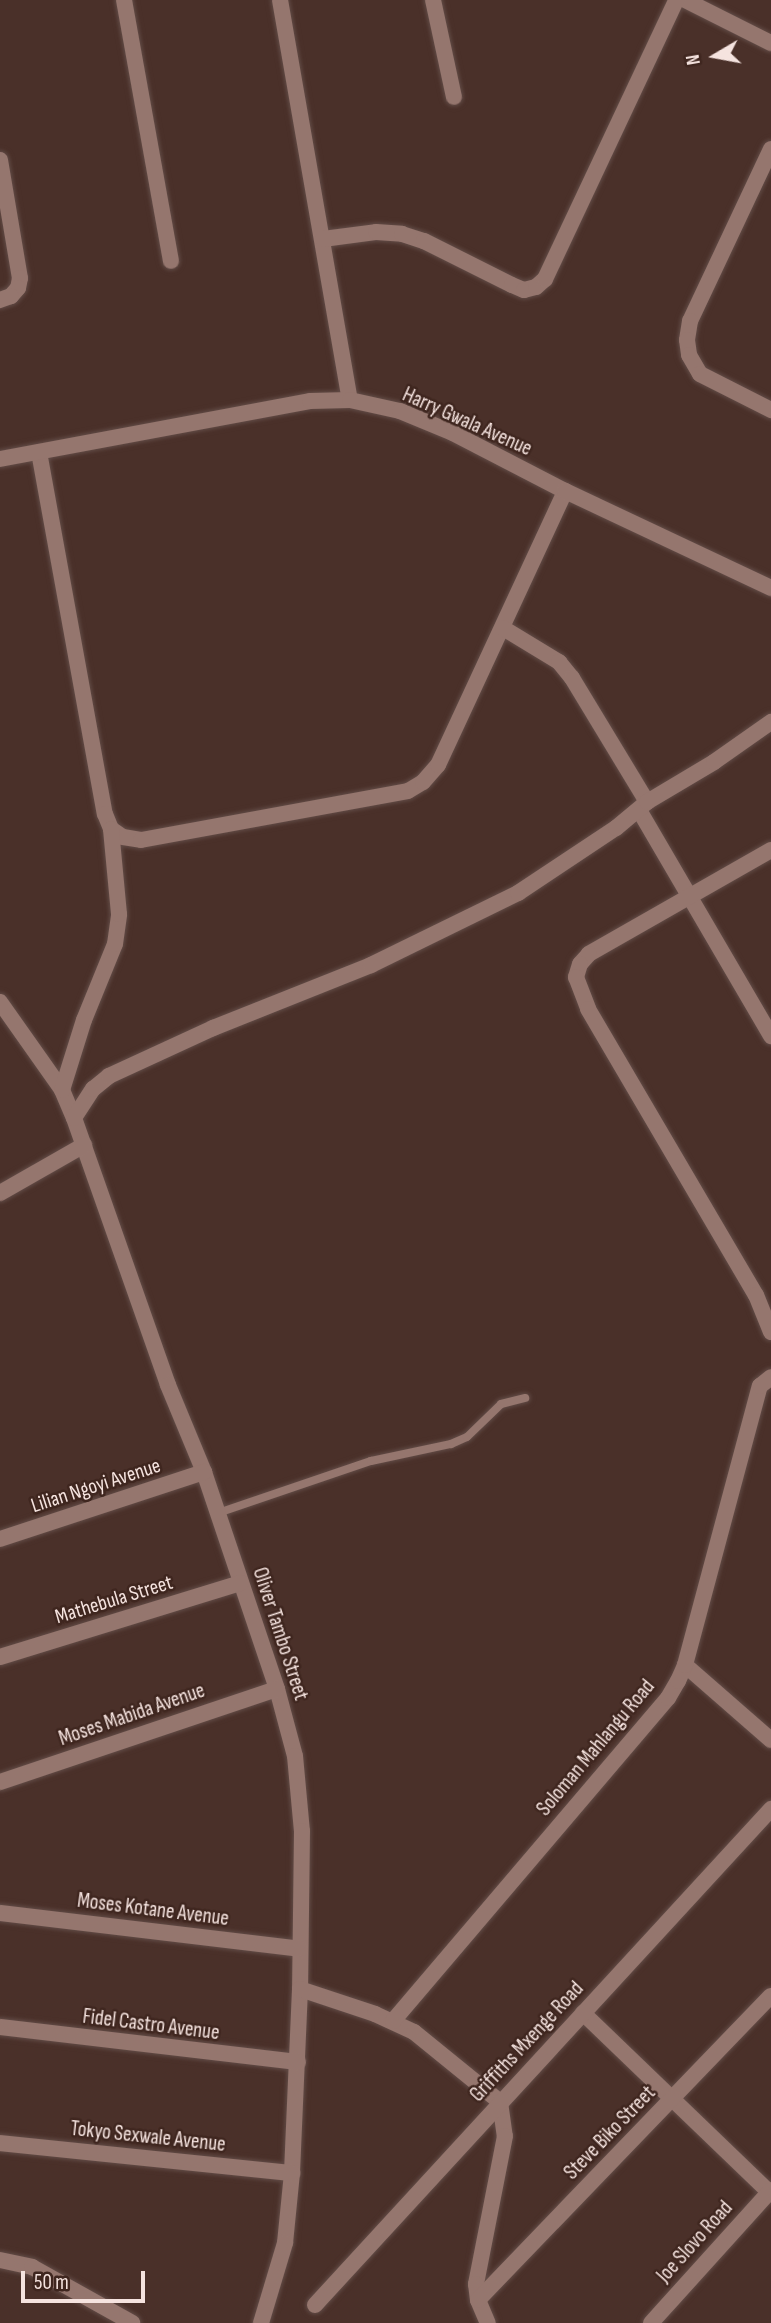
<!DOCTYPE html>
<style>
body{margin:0}
#map{position:relative;width:771px;height:2323px;overflow:hidden;background:#4a3029;font-family:"Sofia Sans Condensed",sans-serif}
div>[style]{position:absolute}
.roads{filter:drop-shadow(0 0 2px #624c47) drop-shadow(0 0 2px #624c47)}
.service>*{height:8px;margin:-4px;padding:0 4px;transform-origin:4px;border-radius:4px;background:#95766e}
.minor>*{height:16px;margin:-8px;padding:0 8px;transform-origin:8px;border-radius:8px;background:#95766e}
span{translate:-50% -50%;white-space:nowrap;text-align:center;line-height:1.15;-webkit-text-stroke:5px #3f261f;paint-order:stroke}
.street-label{font-size:21px;color:#f5e3df}
.north{position:absolute;left:680px;top:21px;width:70px;height:70px;-webkit-text-stroke:5px #3f261f;paint-order:stroke;rotate:260deg;font-size:19px;font-weight:700;line-height:28px;text-align:center;color:#f5e3df}
.north::after{content:'';display:block;margin:auto;width:24px;height:32px;background:#f5e3df;clip-path:polygon(50% 0,100% 100%,50% 72%,0 100%)}
.scale{position:absolute;left:21px;top:2271px;width:124px;height:32px;box-sizing:border-box;border:4px solid #f5e3df;border-top:0;padding-left:9px;font-size:21px;line-height:24px;white-space:nowrap;color:#f5e3df;-webkit-text-stroke:5px #3f261f;paint-order:stroke}
</style>
<div id="map">
<div class="roads">
<div class="service">
<i style="left:218px;top:1513px;width:162px;rotate:-18.8deg"></i>
<i style="left:371px;top:1461px;width:82px;rotate:-12deg"></i>
<i style="left:451px;top:1444px;width:17px;rotate:-24deg"></i>
<i style="left:467px;top:1437px;width:47px;rotate:-44.1deg"></i>
<i style="left:501px;top:1404px;width:25px;rotate:-14deg"></i>
</div>
<div class="minor">
<i style="left:124px;top:0;width:265px;rotate:79.8deg"></i>
<i style="left:280px;top:0;width:406px;rotate:80.1deg"></i>
<i style="left:433px;top:0;width:99px;rotate:77.8deg"></i>
<i style="left:685px;top:0;width:96px;rotate:26.6deg"></i>
<i style="left:771px;top:149px;width:190px;rotate:115.2deg"></i>
<i style="left:690px;top:321px;width:19px;rotate:99deg"></i>
<i style="left:687px;top:340px;width:15px;rotate:82deg"></i>
<i style="left:689px;top:355px;width:22px;rotate:60deg"></i>
<i style="left:700px;top:374px;width:80px;rotate:26.9deg"></i>
<i style="left:0;top:160px;width:120px;rotate:80.4deg"></i>
<i style="left:20px;top:278px;width:10px;rotate:101deg"></i>
<i style="left:18px;top:288px;width:11px;rotate:131deg"></i>
<i style="left:11px;top:296px;width:12px;rotate:160deg"></i>
<i style="left:323px;top:239px;width:53px;rotate:-7.5deg"></i>
<i style="left:376px;top:232px;width:26px;rotate:4deg"></i>
<i style="left:402px;top:234px;width:23px;rotate:18deg"></i>
<i style="left:424px;top:241px;width:98px;rotate:26.6deg"></i>
<i style="left:512px;top:285px;width:13px;rotate:23deg"></i>
<i style="left:524px;top:290px;width:12px;rotate:-14deg"></i>
<i style="left:536px;top:287px;width:12px;rotate:-42deg"></i>
<i style="left:545px;top:279px;width:308px;rotate:-64.8deg"></i>
<i style="left:39px;top:452px;width:368px;rotate:79.7deg"></i>
<i style="left:105px;top:814px;width:16px;rotate:68deg"></i>
<i style="left:111px;top:829px;width:14px;rotate:34deg"></i>
<i style="left:123px;top:837px;width:18px;rotate:9deg"></i>
<i style="left:141px;top:840px;width:271px;rotate:-10.4deg"></i>
<i style="left:408px;top:791px;width:17px;rotate:-31deg"></i>
<i style="left:423px;top:782px;width:23px;rotate:-49deg"></i>
<i style="left:438px;top:765px;width:302px;rotate:-65.1deg"></i>
<i style="left:0;top:459px;width:315px;rotate:-10.6deg"></i>
<i style="left:310px;top:401px;width:40px;rotate:-1.4deg"></i>
<i style="left:350px;top:400px;width:51px;rotate:12.4deg"></i>
<i style="left:400px;top:411px;width:57px;rotate:22.5deg"></i>
<i style="left:453px;top:433px;width:126px;rotate:27.4deg"></i>
<i style="left:565px;top:491px;width:228px;rotate:25.2deg"></i>
<i style="left:503px;top:628px;width:66px;rotate:31.3deg"></i>
<i style="left:559px;top:662px;width:21px;rotate:51deg"></i>
<i style="left:572px;top:678px;width:145px;rotate:58.8deg"></i>
<i style="left:639px;top:810px;width:262px;rotate:59.7deg"></i>
<i style="left:771px;top:850px;width:210px;rotate:150.3deg"></i>
<i style="left:589px;top:954px;width:13px;rotate:132deg"></i>
<i style="left:580px;top:964px;width:14px;rotate:107deg"></i>
<i style="left:576px;top:977px;width:34px;rotate:69deg"></i>
<i style="left:588px;top:1009px;width:332px;rotate:59.6deg"></i>
<i style="left:756px;top:1295px;width:40px;rotate:68deg"></i>
<i style="left:0;top:1002px;width:108px;rotate:54.8deg"></i>
<i style="left:62px;top:1090px;width:30px;rotate:67deg"></i>
<i style="left:74px;top:1118px;width:283px;rotate:70.6deg"></i>
<i style="left:168px;top:1385px;width:94px;rotate:67.5deg"></i>
<i style="left:204px;top:1472px;width:229px;rotate:71.4deg"></i>
<i style="left:277px;top:1689px;width:69px;rotate:75deg"></i>
<i style="left:295px;top:1756px;width:75px;rotate:84.7deg"></i>
<i style="left:302px;top:1831px;width:158px;rotate:90.7deg"></i>
<i style="left:300px;top:1989px;width:184px;rotate:92.5deg"></i>
<i style="left:292px;top:2173px;width:70px;rotate:95.7deg"></i>
<i style="left:285px;top:2243px;width:84px;rotate:106.7deg"></i>
<i style="left:62px;top:1090px;width:73px;rotate:-72.6deg"></i>
<i style="left:84px;top:1020px;width:82px;rotate:-67.8deg"></i>
<i style="left:115px;top:944px;width:30px;rotate:-82deg"></i>
<i style="left:119px;top:914px;width:85px;rotate:-95.4deg"></i>
<i style="left:74px;top:1118px;width:35px;rotate:-57deg"></i>
<i style="left:93px;top:1089px;width:21px;rotate:-39deg"></i>
<i style="left:109px;top:1076px;width:115px;rotate:-24.8deg"></i>
<i style="left:213px;top:1028px;width:170px;rotate:-21.7deg"></i>
<i style="left:371px;top:965px;width:164px;rotate:-26.1deg"></i>
<i style="left:518px;top:893px;width:118px;rotate:-33.6deg"></i>
<i style="left:616px;top:828px;width:40px;rotate:-40deg"></i>
<i style="left:647px;top:802px;width:78px;rotate:-30.8deg"></i>
<i style="left:714px;top:762px;width:70px;rotate:-35.1deg"></i>
<i style="left:0;top:1193px;width:97px;rotate:-29.7deg"></i>
<i style="left:0;top:1539px;width:215px;rotate:-18.2deg"></i>
<i style="left:0;top:1657px;width:252px;rotate:-17.1deg"></i>
<i style="left:685px;top:1665px;width:114px;rotate:41.1deg"></i>
<i style="left:0;top:1782px;width:292px;rotate:-18.6deg"></i>
<i style="left:0;top:1913px;width:302px;rotate:6.8deg"></i>
<i style="left:300px;top:1989px;width:79px;rotate:18.4deg"></i>
<i style="left:375px;top:2014px;width:43px;rotate:24.8deg"></i>
<i style="left:414px;top:2032px;width:111px;rotate:39.1deg"></i>
<i style="left:500px;top:2102px;width:34px;rotate:82deg"></i>
<i style="left:505px;top:2136px;width:151px;rotate:101.1deg"></i>
<i style="left:476px;top:2284px;width:16px;rotate:83deg"></i>
<i style="left:478px;top:2300px;width:25px;rotate:67deg"></i>
<i style="left:583px;top:2013px;width:261px;rotate:43.9deg"></i>
<i style="left:393px;top:2021px;width:424px;rotate:-49.6deg"></i>
<i style="left:668px;top:1698px;width:20px;rotate:-60deg"></i>
<i style="left:678px;top:1681px;width:17px;rotate:-66deg"></i>
<i style="left:685px;top:1665px;width:289px;rotate:-75deg"></i>
<i style="left:760px;top:1386px;width:14px;rotate:-39deg"></i>
<i style="left:0;top:2027px;width:300px;rotate:6.7deg"></i>
<i style="left:0;top:2143px;width:294px;rotate:5.9deg"></i>
<i style="left:0;top:2260px;width:33px;rotate:12deg"></i>
<i style="left:32px;top:2267px;width:115px;rotate:29.2deg"></i>
<i style="left:478px;top:2300px;width:422px;rotate:-46.1deg"></i>
<i style="left:315px;top:2305px;width:674px;rotate:-47.41deg"></i>
<i style="left:651px;top:2323px;width:179px;rotate:-47.9deg"></i>
</div>
</div>
<div class="street-label">
<span style="left:467px;top:422px;rotate:24deg">Harry Gwala Avenue</span>
<span style="left:96px;top:1486px;rotate:-18deg">Lilian Ngoyi Avenue</span>
<span style="left:114px;top:1600px;rotate:-17deg">Mathebula Street</span>
<span style="left:280px;top:1634px;rotate:72deg">Oliver Tambo Street</span>
<span style="left:132px;top:1715px;rotate:-19deg">Moses Mabida Avenue</span>
<span style="left:596px;top:1748px;rotate:-50deg">Soloman Mahlangu Road</span>
<span style="left:153px;top:1910px;rotate:7deg">Moses Kotane Avenue</span>
<span style="left:151px;top:2025px;rotate:7deg">Fidel Castro Avenue</span>
<span style="left:527px;top:2042px;rotate:-47deg">Griffiths Mxenge Road</span>
<span style="left:610px;top:2133px;rotate:-46deg">Steve Biko Street</span>
<span style="left:148px;top:2137px;rotate:6deg">Tokyo Sexwale Avenue</span>
<span style="left:695px;top:2242px;rotate:-48deg">Joe Slovo Road</span>
</div>
<div class="north">N</div>
<div class="scale">50 m</div>
</div>
